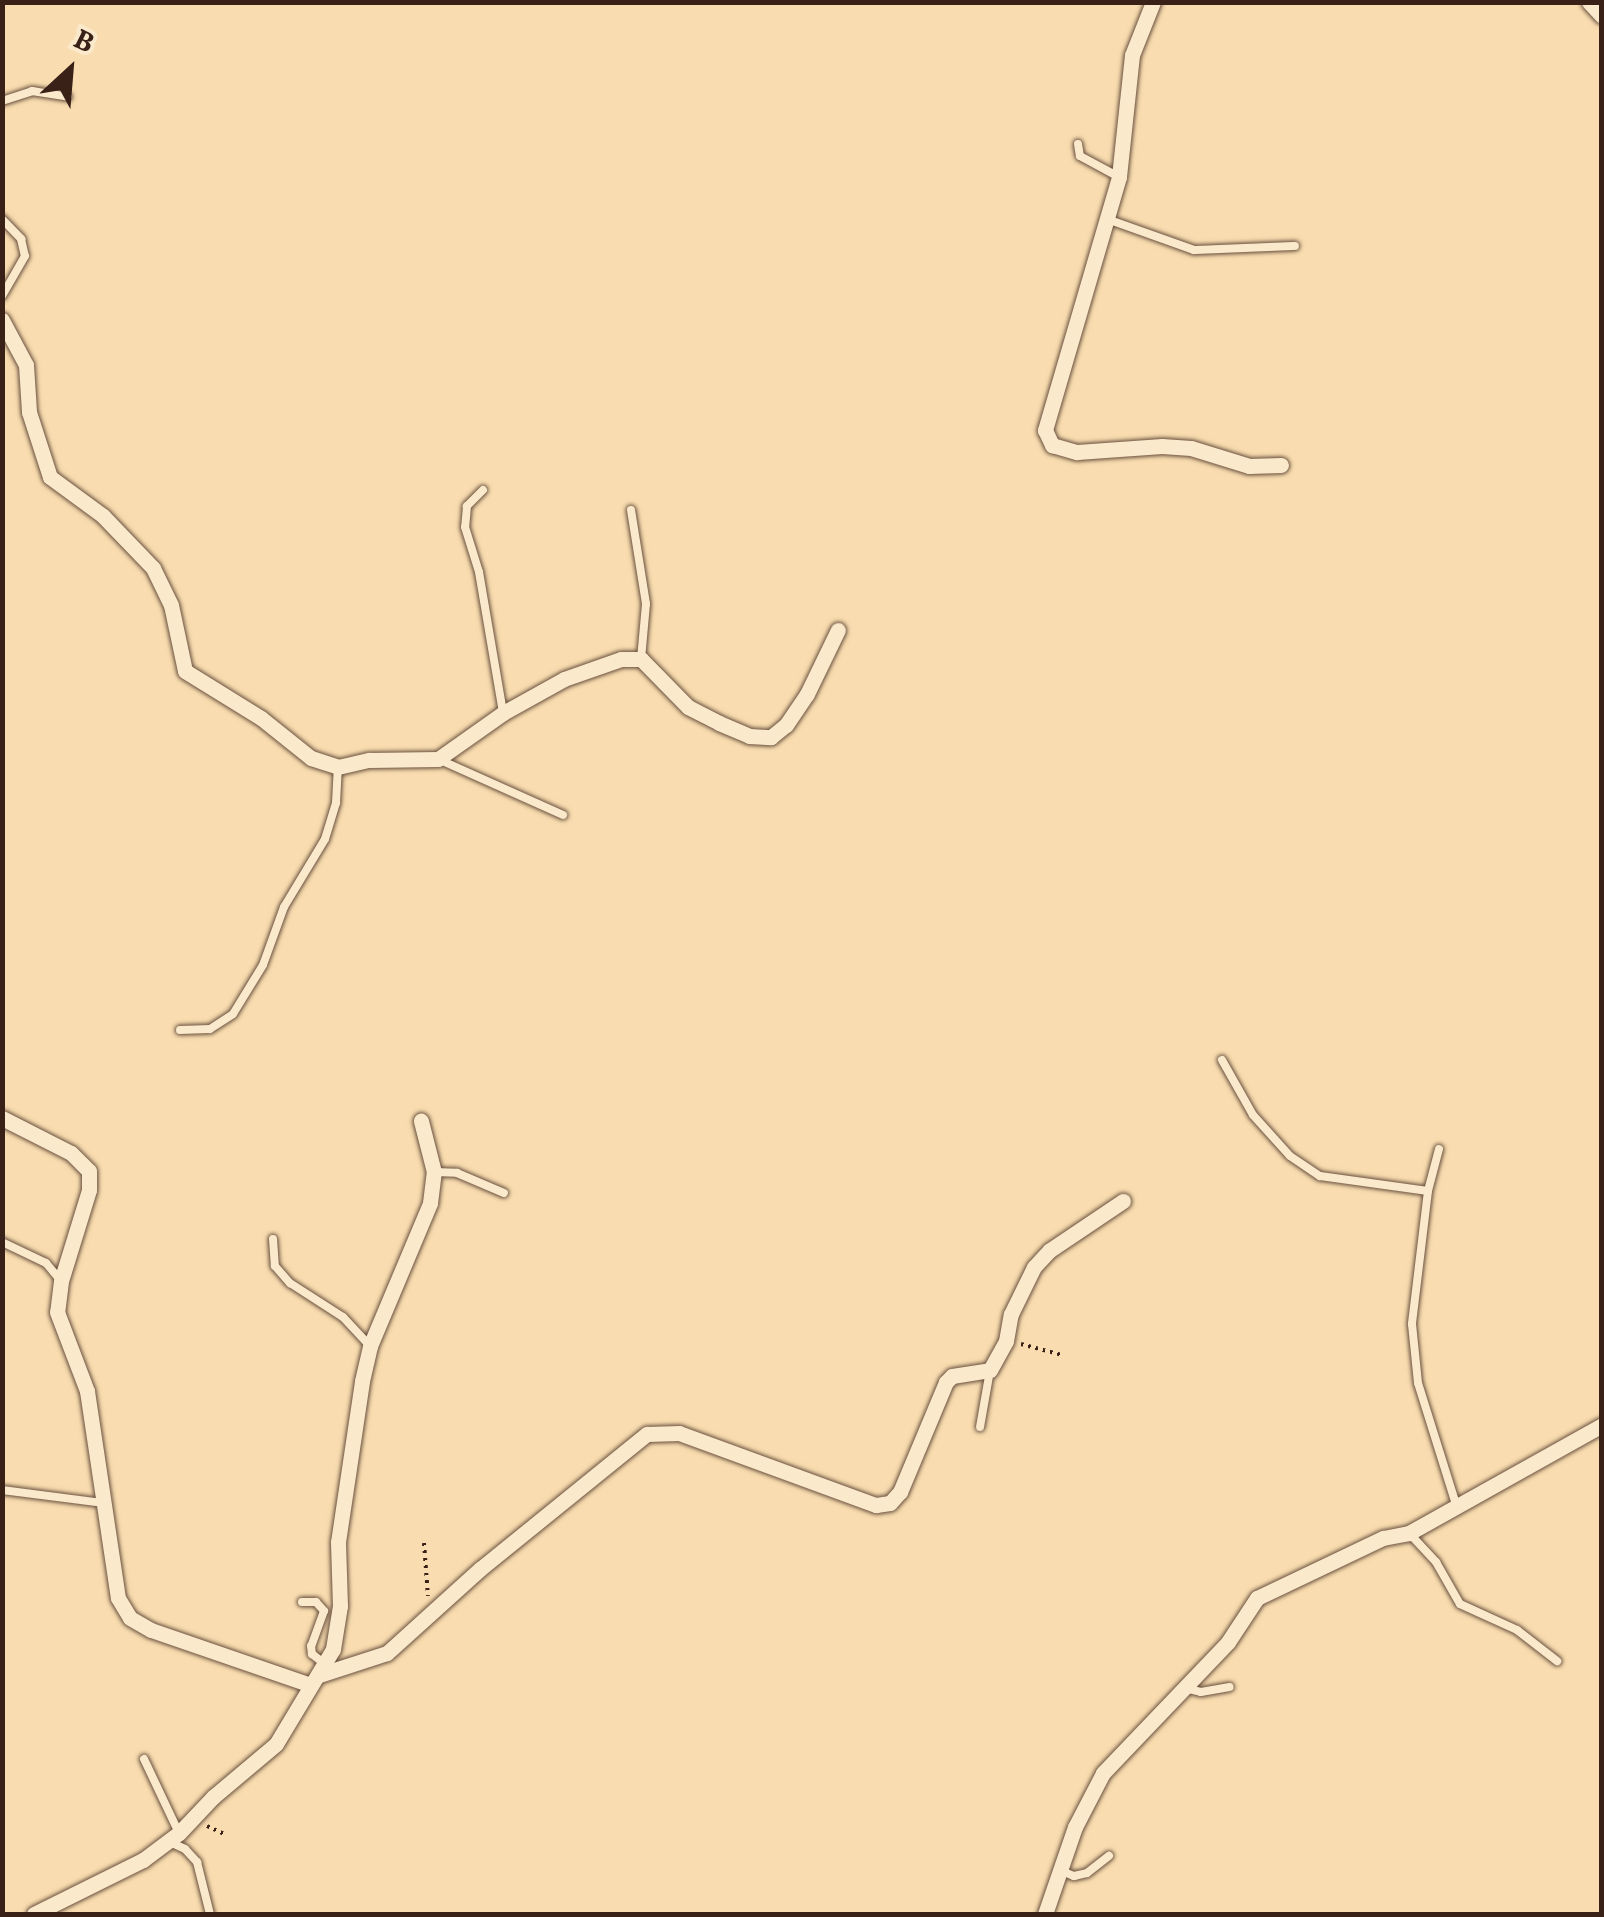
<!DOCTYPE html>
<html>
<head>
<meta charset="utf-8">
<style>
	body { margin:0 }
	#map { position:relative; width:1604px; height:1917px; overflow:hidden; background:#f9ddb0; font-family:Vollkorn,serif }
	div>[style] { position:absolute }
	.path>* { height:4px; margin-top:-2px; transform-origin:0; background:repeating-linear-gradient(90deg,#392118 0 2.5px,transparent 0 7.5px) }
	.roads { filter:drop-shadow(0 0 2px #69503e) drop-shadow(0 0 2px #69503e) }
	.lane>* { height:8px; margin:-4px; padding:0 4px; transform-origin:4px; border-radius:4px; background:#fbe9cc }
	.street>* { height:15px; margin:-7.5px; padding:0 7.5px; transform-origin:7.5px; border-radius:7.5px; background:#fbe9cc }
	span { translate:-50% -50%; white-space:nowrap; text-align:center; line-height:1.15; -webkit-text-stroke:10px #fbe9cc; paint-order:stroke }
	.frame { position:absolute; inset:0; border:5px solid #392118; pointer-events:none }
	.north { position:absolute; left:20px; top:20px; width:100px; height:100px; -webkit-text-stroke:8px #fbe9cc; paint-order:stroke; rotate:26deg; font-size:28px; font-weight:700; line-height:40px; text-align:center; color:#392118 }
	.north::after { content:''; display:block; margin:auto; width:35px; height:45px; background:#392118; clip-path:polygon(50% 0,100% 100%,50% 72%,0 100%) }
</style>
</head>
<body>
<div id="map">
	<div class="path">
		<i style="left:1021px;top:1344px;width:42px;rotate:15deg"></i>
		<i style="left:424px;top:1543px;width:53px;rotate:85.7deg"></i>
		<i style="left:207px;top:1826px;width:21px;rotate:25deg"></i>
	</div>
	<div class="roads">
		<div class="lane">
			<i style="left:2px;top:101px;width:32px;rotate:-18deg"></i>
			<i style="left:32px;top:91px;width:36px;rotate:9deg"></i>
			<i style="left:1078px;top:144px;width:12px;rotate:81deg"></i>
			<i style="left:1080px;top:156px;width:44px;rotate:28.3deg"></i>
			<i style="left:2px;top:219px;width:28px;rotate:46deg"></i>
			<i style="left:21px;top:239px;width:17px;rotate:77deg"></i>
			<i style="left:25px;top:256px;width:46px;rotate:119.9deg"></i>
			<i style="left:1107px;top:219px;width:92px;rotate:19.6deg"></i>
			<i style="left:1194px;top:250px;width:101px;rotate:-2.3deg"></i>
			<i style="left:483px;top:490px;width:23px;rotate:135deg"></i>
			<i style="left:467px;top:506px;width:21px;rotate:95deg"></i>
			<i style="left:465px;top:527px;width:47px;rotate:72.7deg"></i>
			<i style="left:479px;top:572px;width:143px;rotate:80.3deg"></i>
			<i style="left:631px;top:510px;width:95px;rotate:80.9deg"></i>
			<i style="left:646px;top:604px;width:55px;rotate:95.2deg"></i>
			<i style="left:438px;top:759px;width:137px;rotate:24.1deg"></i>
			<i style="left:180px;top:1030px;width:30px;rotate:-2deg"></i>
			<i style="left:210px;top:1029px;width:27px;rotate:-33deg"></i>
			<i style="left:233px;top:1014px;width:57px;rotate:-58.5deg"></i>
			<i style="left:263px;top:965px;width:62px;rotate:-70.1deg"></i>
			<i style="left:284px;top:907px;width:79px;rotate:-58.9deg"></i>
			<i style="left:325px;top:839px;width:38px;rotate:-73deg"></i>
			<i style="left:336px;top:803px;width:36px;rotate:-87deg"></i>
			<i style="left:1222px;top:1060px;width:63px;rotate:60.6deg"></i>
			<i style="left:1253px;top:1115px;width:55px;rotate:47.9deg"></i>
			<i style="left:1290px;top:1156px;width:36px;rotate:34deg"></i>
			<i style="left:1320px;top:1176px;width:109px;rotate:7.9deg"></i>
			<i style="left:1439px;top:1149px;width:43px;rotate:104.7deg"></i>
			<i style="left:1428px;top:1191px;width:134px;rotate:96.9deg"></i>
			<i style="left:1412px;top:1324px;width:59px;rotate:84.2deg"></i>
			<i style="left:1418px;top:1383px;width:127px;rotate:72.6deg"></i>
			<i style="left:434px;top:1172px;width:23px;rotate:2deg"></i>
			<i style="left:457px;top:1173px;width:51px;rotate:23.1deg"></i>
			<i style="left:273px;top:1239px;width:27px;rotate:86deg"></i>
			<i style="left:275px;top:1266px;width:23px;rotate:49deg"></i>
			<i style="left:290px;top:1283px;width:63px;rotate:32.7deg"></i>
			<i style="left:343px;top:1317px;width:40px;rotate:47deg"></i>
			<i style="left:2px;top:1242px;width:49px;rotate:25.5deg"></i>
			<i style="left:46px;top:1263px;width:23px;rotate:50deg"></i>
			<i style="left:980px;top:1427px;width:58px;rotate:-80deg"></i>
			<i style="left:2px;top:1490px;width:103px;rotate:7.3deg"></i>
			<i style="left:1409px;top:1533px;width:40px;rotate:47deg"></i>
			<i style="left:1436px;top:1562px;width:48px;rotate:60.3deg"></i>
			<i style="left:1460px;top:1604px;width:63px;rotate:24.5deg"></i>
			<i style="left:1517px;top:1630px;width:51px;rotate:37.8deg"></i>
			<i style="left:302px;top:1602px;width:14px"></i>
			<i style="left:316px;top:1602px;width:12px;rotate:48deg"></i>
			<i style="left:324px;top:1611px;width:37px;rotate:110deg"></i>
			<i style="left:311px;top:1646px;width:8px;rotate:83deg"></i>
			<i style="left:312px;top:1654px;width:16px;rotate:38deg"></i>
			<i style="left:1185px;top:1688px;width:16px;rotate:14deg"></i>
			<i style="left:1201px;top:1692px;width:29px;rotate:-10deg"></i>
			<i style="left:144px;top:1759px;width:82px;rotate:64.7deg"></i>
			<i style="left:168px;top:1841px;width:19px;rotate:25deg"></i>
			<i style="left:185px;top:1849px;width:18px;rotate:47deg"></i>
			<i style="left:197px;top:1862px;width:54px;rotate:76deg"></i>
			<i style="left:1062px;top:1871px;width:13px;rotate:23deg"></i>
			<i style="left:1074px;top:1876px;width:13px;rotate:-13deg"></i>
			<i style="left:1087px;top:1873px;width:28px;rotate:-38deg"></i>
		</div>
		<div class="street">
			<i style="left:1153px;top:2px;width:57px;rotate:111.6deg"></i>
			<i style="left:1132px;top:55px;width:123px;rotate:96.1deg"></i>
			<i style="left:1119px;top:177px;width:264px;rotate:106.3deg"></i>
			<i style="left:1045px;top:430px;width:17px;rotate:65deg"></i>
			<i style="left:1052px;top:445px;width:26px;rotate:16deg"></i>
			<i style="left:1077px;top:452px;width:85px;rotate:-4deg"></i>
			<i style="left:1162px;top:446px;width:29px;rotate:4deg"></i>
			<i style="left:1191px;top:448px;width:61px;rotate:17.2deg"></i>
			<i style="left:1249px;top:466px;width:32px;rotate:-2deg"></i>
			<i style="left:1589px;top:2px;width:19px;rotate:47deg"></i>
			<i style="left:2px;top:320px;width:51px;rotate:61.9deg"></i>
			<i style="left:26px;top:365px;width:47px;rotate:86.3deg"></i>
			<i style="left:29px;top:412px;width:68px;rotate:72.1deg"></i>
			<i style="left:50px;top:477px;width:66px;rotate:36.3deg"></i>
			<i style="left:103px;top:516px;width:72px;rotate:46.1deg"></i>
			<i style="left:153px;top:568px;width:41px;rotate:64.1deg"></i>
			<i style="left:171px;top:605px;width:67px;rotate:78deg"></i>
			<i style="left:185px;top:671px;width:89px;rotate:31.7deg"></i>
			<i style="left:261px;top:718px;width:64px;rotate:38.7deg"></i>
			<i style="left:311px;top:758px;width:28px;rotate:18deg"></i>
			<i style="left:338px;top:767px;width:32px;rotate:-13deg"></i>
			<i style="left:369px;top:760px;width:69px;rotate:-0.8deg"></i>
			<i style="left:438px;top:759px;width:80px;rotate:-35.3deg"></i>
			<i style="left:503px;top:713px;width:70px;rotate:-29.1deg"></i>
			<i style="left:564px;top:679px;width:60px;rotate:-19.3deg"></i>
			<i style="left:621px;top:659px;width:20px"></i>
			<i style="left:641px;top:659px;width:67px;rotate:45.6deg"></i>
			<i style="left:688px;top:707px;width:35px;rotate:27deg"></i>
			<i style="left:719px;top:723px;width:33px;rotate:23deg"></i>
			<i style="left:749px;top:736px;width:22px;rotate:3deg"></i>
			<i style="left:771px;top:737px;width:19px;rotate:-39deg"></i>
			<i style="left:786px;top:725px;width:37px;rotate:-56deg"></i>
			<i style="left:807px;top:694px;width:71px;rotate:-64.2deg"></i>
			<i style="left:2px;top:1118px;width:77px;rotate:26.9deg"></i>
			<i style="left:71px;top:1153px;width:25px;rotate:45deg"></i>
			<i style="left:89px;top:1171px;width:19px;rotate:90deg"></i>
			<i style="left:89px;top:1190px;width:95px;rotate:107.1deg"></i>
			<i style="left:61px;top:1281px;width:31px;rotate:97deg"></i>
			<i style="left:57px;top:1312px;width:85px;rotate:69.2deg"></i>
			<i style="left:87px;top:1391px;width:209px;rotate:81.5deg"></i>
			<i style="left:118px;top:1598px;width:23px;rotate:59deg"></i>
			<i style="left:130px;top:1618px;width:24px;rotate:30deg"></i>
			<i style="left:151px;top:1630px;width:169px;rotate:19deg"></i>
			<i style="left:319px;top:1675px;width:71px;rotate:-17.9deg"></i>
			<i style="left:387px;top:1653px;width:125px;rotate:-42.1deg"></i>
			<i style="left:480px;top:1569px;width:215px;rotate:-39deg"></i>
			<i style="left:647px;top:1434px;width:32px;rotate:-2deg"></i>
			<i style="left:679px;top:1433px;width:210px;rotate:20.1deg"></i>
			<i style="left:876px;top:1505px;width:14px;rotate:-8deg"></i>
			<i style="left:890px;top:1503px;width:15px;rotate:-48deg"></i>
			<i style="left:900px;top:1492px;width:119px;rotate:-67.3deg"></i>
			<i style="left:946px;top:1382px;width:8px;rotate:-45deg"></i>
			<i style="left:952px;top:1376px;width:38px;rotate:-9deg"></i>
			<i style="left:990px;top:1370px;width:33px;rotate:-61deg"></i>
			<i style="left:1006px;top:1341px;width:27px;rotate:-80deg"></i>
			<i style="left:1011px;top:1314px;width:52px;rotate:-63.9deg"></i>
			<i style="left:1034px;top:1267px;width:23px;rotate:-47deg"></i>
			<i style="left:1050px;top:1250px;width:88px;rotate:-33.9deg"></i>
			<i style="left:34px;top:1914px;width:122px;rotate:-26.4deg"></i>
			<i style="left:143px;top:1860px;width:45px;rotate:-36.9deg"></i>
			<i style="left:179px;top:1833px;width:50px;rotate:-46.6deg"></i>
			<i style="left:213px;top:1797px;width:82px;rotate:-40.1deg"></i>
			<i style="left:276px;top:1744px;width:111px;rotate:-59deg"></i>
			<i style="left:333px;top:1649px;width:44px;rotate:-80.8deg"></i>
			<i style="left:340px;top:1606px;width:64px;rotate:-91.8deg"></i>
			<i style="left:338px;top:1542px;width:163px;rotate:-81.5deg"></i>
			<i style="left:362px;top:1381px;width:36px;rotate:-77deg"></i>
			<i style="left:370px;top:1346px;width:155px;rotate:-67.2deg"></i>
			<i style="left:430px;top:1203px;width:31px;rotate:-83deg"></i>
			<i style="left:434px;top:1172px;width:53px;rotate:-104.3deg"></i>
			<i style="left:1045px;top:1914px;width:92px;rotate:-71deg"></i>
			<i style="left:1075px;top:1827px;width:61px;rotate:-62.6deg"></i>
			<i style="left:1103px;top:1773px;width:181px;rotate:-46.3deg"></i>
			<i style="left:1228px;top:1642px;width:53px;rotate:-56.6deg"></i>
			<i style="left:1257px;top:1598px;width:140px;rotate:-25.5deg"></i>
			<i style="left:1383px;top:1538px;width:26px;rotate:-11deg"></i>
			<i style="left:1409px;top:1533px;width:221px;rotate:-29.2deg"></i>
		</div>
	</div>
	<div class="frame"></div>
	<div class="north">B</div>
</div>
</body>
</html>
